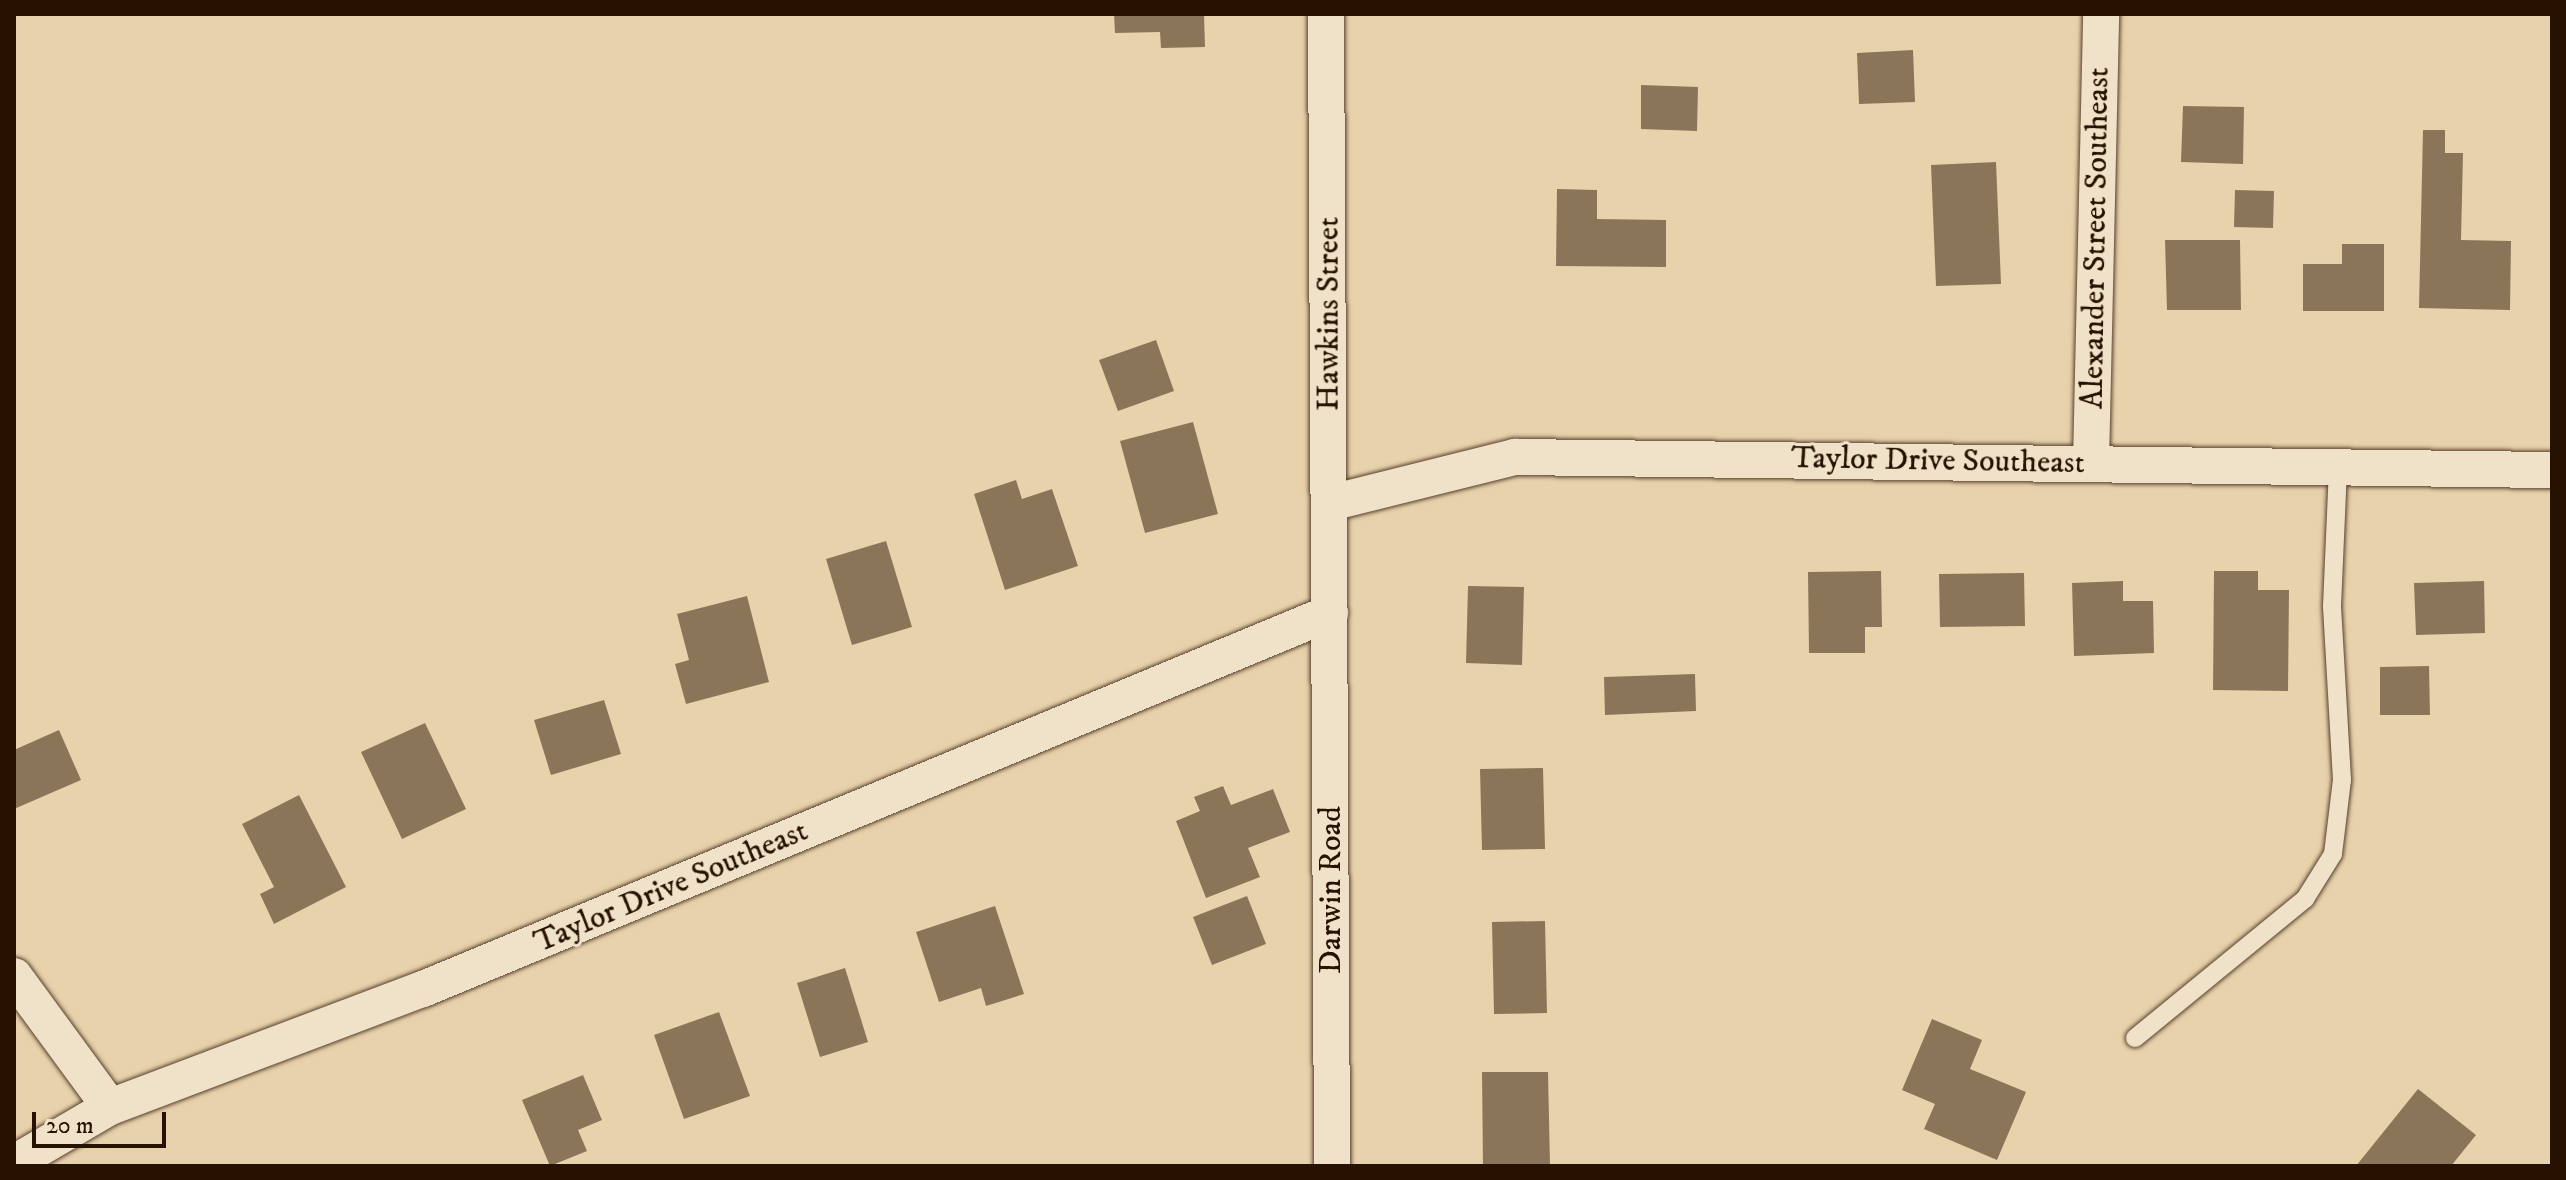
<!DOCTYPE html>
<html>
<head>
<meta charset="utf-8">
<style>
	body { margin:0 }
	#map { position:relative; width:2566px; height:1180px; overflow:hidden; background:#e8d2ac; font-family:"IM FELL DW Pica",serif }
	div>[style] { position:absolute }
	.building>* { inset:0; background:#8b7559 }
	.roads { filter:drop-shadow(0 0 2px #57412b) drop-shadow(0 0 2px #57412b) }
	.lane>* { height:18px; margin:-9px; padding:0 9px; transform-origin:9px; border-radius:9px; background:#f0e2c9 }
	.street>* { height:36px; margin:-18px; padding:0 18px; transform-origin:18px; border-radius:18px; background:#f0e2c9 }
	span { translate:-50% -50%; white-space:nowrap; text-align:center; line-height:1.15; -webkit-text-stroke:6px #f0e2c9; paint-order:stroke }
	.street-label { font-size:32px; color:#271100 }
	.frame { position:absolute; inset:0; border:16px solid #271100; pointer-events:none }
	.scale { position:absolute; left:32px; top:1112px; width:134px; height:36px; box-sizing:border-box; border:4px solid #271100; border-top:0; padding-left:10px; font-size:24px; line-height:28px; white-space:nowrap; color:#271100; -webkit-text-stroke:6px #f0e2c9; paint-order:stroke }
</style>
</head>
<body>
<div id="map">
	<div class="building">
		<i style="clip-path:polygon(1114px 14px,1204px 14px,1205px 47px,1161px 48px,1160px 32px,1115px 33px)"></i>
		<i style="clip-path:polygon(1913px 50px,1915px 102px,1859px 104px,1857px 53px)"></i>
		<i style="clip-path:polygon(1641px 85px,1698px 87px,1697px 131px,1641px 129px)"></i>
		<i style="clip-path:polygon(2183px 106px,2244px 107px,2243px 164px,2181px 162px)"></i>
		<i style="clip-path:polygon(2423px 130px,2445px 130px,2445px 153px,2463px 153px,2461px 240px,2511px 241px,2510px 310px,2419px 308px)"></i>
		<i style="clip-path:polygon(1996px 162px,2001px 284px,1936px 286px,1931px 165px)"></i>
		<i style="clip-path:polygon(1557px 189px,1597px 190px,1597px 219px,1666px 220px,1666px 267px,1556px 266px)"></i>
		<i style="clip-path:polygon(2235px 190px,2274px 191px,2273px 228px,2234px 227px)"></i>
		<i style="clip-path:polygon(2165px 240px,2240px 240px,2241px 310px,2167px 310px)"></i>
		<i style="clip-path:polygon(2342px 244px,2384px 244px,2384px 311px,2303px 311px,2303px 264px,2342px 264px)"></i>
		<i style="clip-path:polygon(1156px 340px,1174px 391px,1118px 411px,1099px 360px)"></i>
		<i style="clip-path:polygon(1193px 422px,1218px 514px,1145px 533px,1120px 441px)"></i>
		<i style="clip-path:polygon(1016px 480px,1022px 499px,1052px 489px,1078px 566px,1005px 590px,974px 494px)"></i>
		<i style="clip-path:polygon(886px 541px,912px 627px,852px 645px,826px 559px)"></i>
		<i style="clip-path:polygon(1881px 571px,1882px 627px,1865px 627px,1865px 653px,1809px 653px,1808px 572px)"></i>
		<i style="clip-path:polygon(2214px 571px,2258px 571px,2258px 590px,2289px 590px,2288px 691px,2213px 690px)"></i>
		<i style="clip-path:polygon(2024px 573px,2025px 626px,1940px 627px,1939px 574px)"></i>
		<i style="clip-path:polygon(2123px 581px,2123px 601px,2153px 601px,2154px 653px,2074px 656px,2072px 583px)"></i>
		<i style="clip-path:polygon(2484px 581px,2485px 633px,2416px 635px,2414px 583px)"></i>
		<i style="clip-path:polygon(1468px 586px,1524px 587px,1522px 665px,1466px 663px)"></i>
		<i style="clip-path:polygon(747px 596px,769px 682px,686px 704px,675px 664px,689px 660px,677px 614px)"></i>
		<i style="clip-path:polygon(2429px 666px,2430px 715px,2380px 715px,2380px 667px)"></i>
		<i style="clip-path:polygon(1695px 674px,1696px 711px,1605px 715px,1604px 677px)"></i>
		<i style="clip-path:polygon(604px 700px,621px 754px,551px 775px,534px 720px)"></i>
		<i style="clip-path:polygon(425px 723px,466px 809px,402px 839px,361px 752px)"></i>
		<i style="clip-path:polygon(59px 730px,81px 780px,14px 809px,14px 750px)"></i>
		<i style="clip-path:polygon(1543px 768px,1545px 849px,1482px 850px,1480px 769px)"></i>
		<i style="clip-path:polygon(1223px 786px,1231px 805px,1273px 789px,1290px 832px,1248px 848px,1260px 877px,1206px 898px,1176px 821px,1200px 811px,1194px 797px)"></i>
		<i style="clip-path:polygon(299px 795px,346px 887px,274px 924px,260px 894px,274px 887px,242px 824px)"></i>
		<i style="clip-path:polygon(1247px 896px,1266px 944px,1212px 965px,1193px 917px)"></i>
		<i style="clip-path:polygon(995px 906px,1024px 994px,986px 1006px,981px 988px,939px 1002px,916px 932px)"></i>
		<i style="clip-path:polygon(1545px 921px,1547px 1013px,1494px 1014px,1492px 922px)"></i>
		<i style="clip-path:polygon(845px 968px,868px 1042px,820px 1057px,797px 983px)"></i>
		<i style="clip-path:polygon(719px 1012px,750px 1096px,684px 1119px,654px 1035px)"></i>
		<i style="clip-path:polygon(1932px 1019px,1982px 1040px,1970px 1069px,2026px 1092px,1997px 1160px,1924px 1129px,1935px 1104px,1902px 1090px)"></i>
		<i style="clip-path:polygon(1482px 1072px,1548px 1072px,1550px 1166px,1483px 1166px)"></i>
		<i style="clip-path:polygon(583px 1075px,602px 1120px,578px 1130px,587px 1151px,550px 1166px,522px 1100px)"></i>
		<i style="clip-path:polygon(2418px 1089px,2476px 1135px,2451px 1166px,2356px 1166px)"></i>
	</div>
	<div class="roads">
		<div class="lane">
			<i style="left:2135px;top:1038px;width:220px;rotate:-39.3deg"></i>
			<i style="left:2305px;top:899px;width:53px;rotate:-58.1deg"></i>
			<i style="left:2333px;top:854px;width:75px;rotate:-83.1deg"></i>
			<i style="left:2342px;top:780px;width:174px;rotate:-93.3deg"></i>
			<i style="left:2332px;top:606px;width:140px;rotate:-87.5deg"></i>
		</div>
		<div class="street">
			<i style="left:1326px;top:14px;width:1152px;rotate:89.7deg"></i>
			<i style="left:2091px;top:463px;width:449px;rotate:-88.7deg"></i>
			<i style="left:1330px;top:503px;width:191px;rotate:-14deg"></i>
			<i style="left:1515px;top:457px;width:1037px;rotate:0.72deg"></i>
			<i style="left:14px;top:976px;width:162px;rotate:53.8deg"></i>
			<i style="left:14px;top:1163px;width:111px;rotate:-30.3deg"></i>
			<i style="left:110px;top:1107px;width:335px;rotate:-20.7deg"></i>
			<i style="left:423px;top:989px;width:982px;rotate:-22.52deg"></i>
		</div>
	</div>
	<div class="street-label">
		<span style="left:2096px;top:238px;rotate:-89deg">Alexander Street Southeast</span>
		<span style="left:1329px;top:314px;rotate:-90deg">Hawkins Street</span>
		<span style="left:1938px;top:461px;rotate:1deg">Taylor Drive Southeast</span>
		<span style="left:671px;top:887px;rotate:-23deg">Taylor Drive Southeast</span>
		<span style="left:1331px;top:890px;rotate:-90deg">Darwin Road</span>
	</div>
	<div class="frame"></div>
	<div class="scale">20 m</div>
</div>
</body>
</html>
